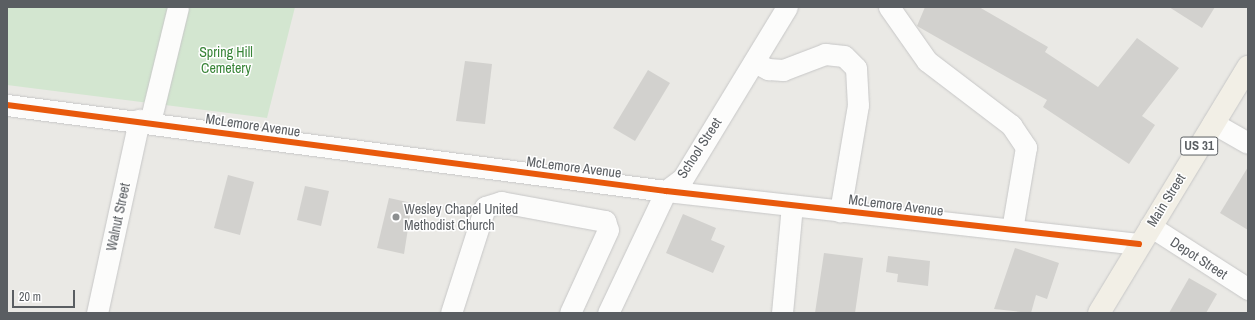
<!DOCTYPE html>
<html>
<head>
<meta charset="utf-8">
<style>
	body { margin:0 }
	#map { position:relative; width:1255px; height:320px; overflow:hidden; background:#eae9e5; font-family:"Archivo Narrow",sans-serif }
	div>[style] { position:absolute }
	.green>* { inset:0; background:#d3e6d0 }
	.building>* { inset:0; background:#d2d1ce }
	.roads { filter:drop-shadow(0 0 1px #c7c7c7) drop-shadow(0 0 1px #c7c7c7) }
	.minor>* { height:21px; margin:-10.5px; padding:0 10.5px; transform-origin:10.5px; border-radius:10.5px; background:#fcfcfb }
	.major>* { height:22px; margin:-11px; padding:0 11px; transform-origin:11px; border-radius:11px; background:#f2efe6 }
	.cycleway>* { height:6px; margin:-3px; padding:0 3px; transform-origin:3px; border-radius:3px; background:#e8590c }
	.dots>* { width:11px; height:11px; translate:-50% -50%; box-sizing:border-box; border:2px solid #fff; border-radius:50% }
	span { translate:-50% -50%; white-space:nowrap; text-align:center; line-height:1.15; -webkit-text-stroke:3px #fff; paint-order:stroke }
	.shield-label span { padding:1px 3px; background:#fff; border:1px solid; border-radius:3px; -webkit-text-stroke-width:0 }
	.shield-label { font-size:13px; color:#5a5e62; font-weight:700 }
	.park-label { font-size:14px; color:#388437 }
	.street-label { font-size:14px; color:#5a5e62 }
	.poi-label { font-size:14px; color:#5a5e62 }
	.left { translate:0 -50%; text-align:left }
	.frame { position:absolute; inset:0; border:8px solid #5a5e62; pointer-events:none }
	.scale { position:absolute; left:12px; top:290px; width:63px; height:18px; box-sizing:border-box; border:2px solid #5a5e62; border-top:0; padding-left:5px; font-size:12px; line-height:14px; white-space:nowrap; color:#5a5e62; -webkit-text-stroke:3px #fff; paint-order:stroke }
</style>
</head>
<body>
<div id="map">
	<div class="green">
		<i style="clip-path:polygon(7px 7px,295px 7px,267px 118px,7px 85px)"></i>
	</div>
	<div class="building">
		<i style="clip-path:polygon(925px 7px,979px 7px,1048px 47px,1045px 52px,1098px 87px,1137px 38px,1179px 68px,1142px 116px,1155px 125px,1129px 164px,1043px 107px,1047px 100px,917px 26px)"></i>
		<i style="clip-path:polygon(1169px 7px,1215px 7px,1202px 28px)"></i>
		<i style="clip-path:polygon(465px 61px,492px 64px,485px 124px,456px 121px)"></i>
		<i style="clip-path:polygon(648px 70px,670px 83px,635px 141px,613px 128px)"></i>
		<i style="clip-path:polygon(1248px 167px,1248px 230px,1220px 213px)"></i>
		<i style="clip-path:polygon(228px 175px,254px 182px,240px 235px,214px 228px)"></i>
		<i style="clip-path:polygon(305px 186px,329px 191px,321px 226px,297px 220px)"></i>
		<i style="clip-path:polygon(389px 198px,412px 203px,404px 254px,377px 248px)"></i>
		<i style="clip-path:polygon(683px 214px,716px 228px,711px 240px,725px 246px,713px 273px,666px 253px)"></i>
		<i style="clip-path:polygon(1015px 248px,1059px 263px,1047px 299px,1036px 295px,1031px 313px,994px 309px)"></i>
		<i style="clip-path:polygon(824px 253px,863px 258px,855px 313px,815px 313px)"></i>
		<i style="clip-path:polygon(888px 256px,930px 261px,928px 286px,897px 282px,898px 274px,886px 272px)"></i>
		<i style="clip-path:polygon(1189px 278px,1217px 294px,1206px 313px,1169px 313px)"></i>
	</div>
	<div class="roads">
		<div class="minor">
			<i style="left:889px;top:7px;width:66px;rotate:54.9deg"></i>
			<i style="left:927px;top:61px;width:106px;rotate:37.3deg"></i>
			<i style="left:1011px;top:125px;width:27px;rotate:56deg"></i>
			<i style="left:1026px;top:147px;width:84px;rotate:99.6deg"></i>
			<i style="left:754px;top:62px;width:16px;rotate:27deg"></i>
			<i style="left:768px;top:69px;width:15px;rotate:4deg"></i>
			<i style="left:783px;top:70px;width:45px;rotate:-20.9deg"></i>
			<i style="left:825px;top:54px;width:19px;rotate:6deg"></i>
			<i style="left:844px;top:56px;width:17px;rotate:45deg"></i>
			<i style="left:856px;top:68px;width:37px;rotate:87deg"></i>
			<i style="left:858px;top:105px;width:108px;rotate:99.6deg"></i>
			<i style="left:7px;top:105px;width:665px;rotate:7.44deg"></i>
			<i style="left:666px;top:191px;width:476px;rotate:6.4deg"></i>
			<i style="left:150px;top:122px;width:118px;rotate:-76.3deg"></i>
			<i style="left:1213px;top:123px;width:40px;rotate:29.7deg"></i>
			<i style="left:1150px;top:226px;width:117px;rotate:32.7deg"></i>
			<i style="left:97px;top:313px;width:198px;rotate:-77.7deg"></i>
			<i style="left:451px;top:313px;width:111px;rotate:-72.2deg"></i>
			<i style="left:485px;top:207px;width:17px;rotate:-17deg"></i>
			<i style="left:501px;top:202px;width:106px;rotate:10.4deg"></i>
			<i style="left:605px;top:221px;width:9px;rotate:72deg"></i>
			<i style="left:608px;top:230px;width:91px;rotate:114.6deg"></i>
			<i style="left:608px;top:313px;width:135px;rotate:-64.6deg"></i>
			<i style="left:666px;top:191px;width:21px;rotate:-37deg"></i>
			<i style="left:683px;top:178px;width:200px;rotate:-58.7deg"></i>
			<i style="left:782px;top:313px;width:108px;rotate:-84.7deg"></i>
		</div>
		<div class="major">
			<i style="left:1099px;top:313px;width:288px;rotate:-58.8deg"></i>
		</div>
	</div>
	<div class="cycleway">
		<i style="left:7px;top:105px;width:665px;rotate:7.44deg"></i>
		<i style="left:666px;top:191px;width:476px;rotate:6.4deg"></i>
	</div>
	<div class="dots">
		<i style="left:396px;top:217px;background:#8c8f90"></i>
	</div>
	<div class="shield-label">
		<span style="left:1199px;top:146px">US 31</span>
	</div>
	<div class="park-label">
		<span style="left:226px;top:60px">Spring Hill<br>Cemetery</span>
	</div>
	<div class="street-label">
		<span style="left:253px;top:125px;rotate:8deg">McLemore Avenue</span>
		<span style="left:699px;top:148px;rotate:-57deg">School Street</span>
		<span style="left:574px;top:167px;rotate:7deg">McLemore Avenue</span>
		<span style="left:1166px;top:200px;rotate:-58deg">Main Street</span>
		<span style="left:896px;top:205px;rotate:7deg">McLemore Avenue</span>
		<span style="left:118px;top:217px;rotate:-78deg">Walnut Street</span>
		<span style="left:1199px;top:258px;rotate:33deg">Depot Street</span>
	</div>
	<div class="poi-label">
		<span class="left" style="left:404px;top:217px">Wesley Chapel United<br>Methodist Church</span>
	</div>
	<div class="frame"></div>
	<div class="scale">20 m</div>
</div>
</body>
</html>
